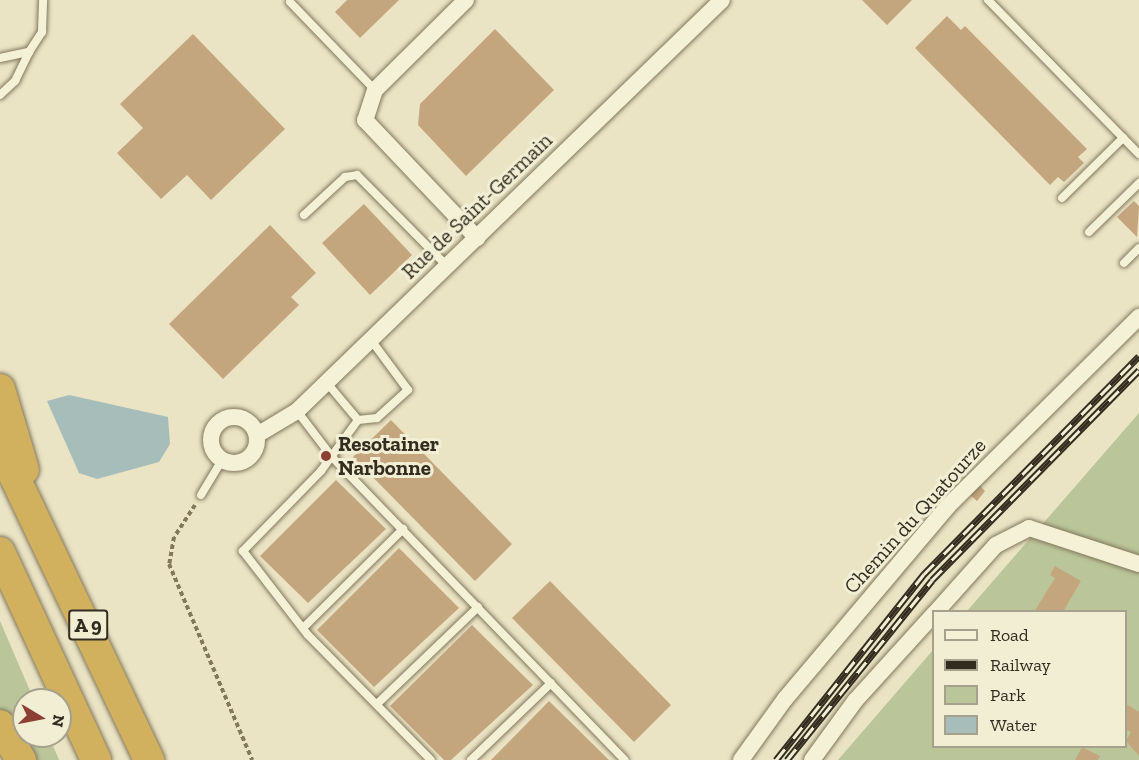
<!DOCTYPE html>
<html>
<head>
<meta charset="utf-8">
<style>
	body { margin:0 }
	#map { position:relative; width:1139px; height:760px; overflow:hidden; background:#eae4c5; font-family:"Zilla Slab",serif }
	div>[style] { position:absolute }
	.green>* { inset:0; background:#bac69a }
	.water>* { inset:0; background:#a6bdba }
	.building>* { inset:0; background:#c4a67e }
	.path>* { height:4px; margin-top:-2px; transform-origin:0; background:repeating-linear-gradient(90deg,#83775d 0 4.5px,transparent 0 7.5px) }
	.roads { filter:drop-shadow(0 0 2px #83775d) drop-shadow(0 0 2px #83775d) }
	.lane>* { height:8px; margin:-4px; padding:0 4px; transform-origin:4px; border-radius:4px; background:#f5f1d7 }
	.street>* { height:16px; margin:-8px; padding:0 8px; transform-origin:8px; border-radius:8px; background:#f5f1d7 }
	.street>.ring { margin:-8px; padding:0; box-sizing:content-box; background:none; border:16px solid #f5f1d7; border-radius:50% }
	.highway>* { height:30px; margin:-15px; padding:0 15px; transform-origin:15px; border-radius:15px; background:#d1b05e }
	.rail>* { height:7px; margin-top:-3.5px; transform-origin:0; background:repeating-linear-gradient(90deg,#f2eed4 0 14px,#342d1f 0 28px); box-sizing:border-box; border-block:2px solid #342d1f }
	.dots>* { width:16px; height:16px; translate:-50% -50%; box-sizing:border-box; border:3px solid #f2eed4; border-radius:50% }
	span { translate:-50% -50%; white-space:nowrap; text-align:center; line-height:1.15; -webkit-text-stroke:6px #f2eed4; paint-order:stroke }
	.shield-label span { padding:2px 4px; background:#f2eed4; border:2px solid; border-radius:4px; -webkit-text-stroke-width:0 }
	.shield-label { font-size:20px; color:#342d1f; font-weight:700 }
	.street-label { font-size:21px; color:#342d1f }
	.poi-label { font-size:21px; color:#342d1f; font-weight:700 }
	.left { translate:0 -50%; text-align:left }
	.legend { position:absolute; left:932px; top:610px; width:195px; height:138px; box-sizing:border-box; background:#f2eed4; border:2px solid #a6a18c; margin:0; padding:8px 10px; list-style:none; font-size:18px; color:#342d1f }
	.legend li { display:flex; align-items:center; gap:12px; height:30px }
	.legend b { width:30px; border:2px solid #a6a18c }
	.north { position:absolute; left:12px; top:688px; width:60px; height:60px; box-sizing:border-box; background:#f2eed4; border:2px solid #a6a18c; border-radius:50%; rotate:100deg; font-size:16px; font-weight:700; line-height:24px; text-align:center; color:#342d1f }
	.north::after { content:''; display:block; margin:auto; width:21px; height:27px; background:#8c4033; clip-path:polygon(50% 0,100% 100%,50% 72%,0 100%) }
</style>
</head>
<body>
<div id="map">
	<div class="green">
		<i style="clip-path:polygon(1139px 413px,1139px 760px,838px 760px,933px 650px,934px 746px,1126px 746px,1126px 612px,967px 611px)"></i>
		<i style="clip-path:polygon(0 621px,34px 700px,24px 700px,24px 736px,49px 736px,59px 760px,31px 760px,0 709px)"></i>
	</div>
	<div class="water">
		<i style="clip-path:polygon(69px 395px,168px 417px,170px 444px,159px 462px,97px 479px,79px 473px,47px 401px)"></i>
	</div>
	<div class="building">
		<i style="clip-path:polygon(347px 0,399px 0,360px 38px,335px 12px)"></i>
		<i style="clip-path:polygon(862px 0,912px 0,887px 25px)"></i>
		<i style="clip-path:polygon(947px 16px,961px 30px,965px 26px,1087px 149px,1078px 157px,1084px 163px,1064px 182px,1058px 177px,1050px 185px,915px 48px)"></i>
		<i style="clip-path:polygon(495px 29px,554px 90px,466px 176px,418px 125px,420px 104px)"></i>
		<i style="clip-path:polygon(193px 34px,285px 129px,211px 200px,187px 175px,161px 199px,117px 153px,143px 128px,120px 104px)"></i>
		<i style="clip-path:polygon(1134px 201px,1139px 206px,1137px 237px,1117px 217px)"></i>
		<i style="clip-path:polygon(364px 204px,412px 255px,370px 295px,322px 243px)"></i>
		<i style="clip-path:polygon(270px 225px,316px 273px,291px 297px,299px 305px,223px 379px,169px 324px)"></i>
		<i style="clip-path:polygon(391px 420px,512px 544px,475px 581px,353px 457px)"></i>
		<i style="clip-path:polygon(336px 480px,386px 529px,308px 603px,260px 556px)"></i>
		<i style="clip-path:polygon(979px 485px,985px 491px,977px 501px,970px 495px)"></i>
		<i style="clip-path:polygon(399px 548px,459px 608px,374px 687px,317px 630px)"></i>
		<i style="clip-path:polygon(1055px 566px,1081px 581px,1063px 612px,1034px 612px,1055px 578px,1050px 575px)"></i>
		<i style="clip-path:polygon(550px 581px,671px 705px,634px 742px,512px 618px)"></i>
		<i style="clip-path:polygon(472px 625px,533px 685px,451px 760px,444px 760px,390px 706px)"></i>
		<i style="clip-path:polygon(549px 701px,609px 760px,491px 760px)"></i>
		<i style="clip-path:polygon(1126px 704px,1139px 712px,1139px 756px,1126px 741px,1131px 732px,1126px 729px)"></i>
		<i style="clip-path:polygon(1082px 747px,1100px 756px,1098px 760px,1075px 760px)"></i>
	</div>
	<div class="path">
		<i style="left:195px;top:505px;width:38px;rotate:123deg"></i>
		<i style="left:174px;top:537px;width:27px;rotate:100deg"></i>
		<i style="left:169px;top:564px;width:213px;rotate:67deg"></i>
	</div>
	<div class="roads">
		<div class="lane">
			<i style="left:988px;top:0;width:216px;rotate:45.6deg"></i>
			<i style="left:290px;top:2px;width:122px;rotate:46deg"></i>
			<i style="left:0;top:58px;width:30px;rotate:-12deg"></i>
			<i style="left:29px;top:52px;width:24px;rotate:-57deg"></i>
			<i style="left:42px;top:32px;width:32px;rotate:-88deg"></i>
			<i style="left:0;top:95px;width:21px;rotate:-43deg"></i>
			<i style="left:15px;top:81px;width:32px;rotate:-64deg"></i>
			<i style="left:1062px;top:198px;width:86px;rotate:-44.5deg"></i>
			<i style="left:304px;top:215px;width:56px;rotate:-42.8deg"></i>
			<i style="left:345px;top:177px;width:12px;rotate:-9deg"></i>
			<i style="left:357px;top:175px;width:128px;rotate:45.3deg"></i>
			<i style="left:1089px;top:232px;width:70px;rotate:-44.4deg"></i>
			<i style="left:1124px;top:263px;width:21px;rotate:-45deg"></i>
			<i style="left:327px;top:383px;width:48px;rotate:50deg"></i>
			<i style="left:358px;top:420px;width:63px;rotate:126deg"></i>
			<i style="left:321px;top:471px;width:112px;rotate:134.3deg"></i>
			<i style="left:243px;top:551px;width:106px;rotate:52.3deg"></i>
			<i style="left:308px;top:635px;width:175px;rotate:45.5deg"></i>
			<i style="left:297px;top:411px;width:58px;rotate:52.7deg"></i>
			<i style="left:332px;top:457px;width:421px;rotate:46deg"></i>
			<i style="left:358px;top:420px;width:19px;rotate:-6deg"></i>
			<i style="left:377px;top:418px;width:42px;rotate:-42.1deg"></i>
			<i style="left:408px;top:390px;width:62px;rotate:-126.5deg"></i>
			<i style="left:201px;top:495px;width:41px;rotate:-59deg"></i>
			<i style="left:303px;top:628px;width:141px;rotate:-44.7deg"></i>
			<i style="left:377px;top:704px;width:140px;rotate:-43.8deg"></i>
			<i style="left:471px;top:760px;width:111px;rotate:-43.9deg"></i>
		</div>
		<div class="street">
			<i style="left:466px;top:0;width:128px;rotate:135.3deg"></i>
			<i style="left:375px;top:90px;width:32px;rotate:108deg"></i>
			<i style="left:365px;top:120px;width:163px;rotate:46.5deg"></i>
			<i class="ring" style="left:211px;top:417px;width:30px;height:30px"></i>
			<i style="left:257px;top:435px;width:47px;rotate:-31deg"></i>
			<i style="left:297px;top:411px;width:591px;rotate:-44.04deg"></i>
			<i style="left:936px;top:612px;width:90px;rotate:-48.2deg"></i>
			<i style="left:996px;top:545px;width:37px;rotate:-27deg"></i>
			<i style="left:1029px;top:528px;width:116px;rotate:18.1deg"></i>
			<i style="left:741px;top:760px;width:75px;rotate:-54.2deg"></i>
			<i style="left:785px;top:699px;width:253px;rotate:-49.8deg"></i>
			<i style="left:948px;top:506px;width:269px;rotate:-44.7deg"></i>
			<i style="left:812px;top:760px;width:73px;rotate:-53.9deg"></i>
			<i style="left:855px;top:701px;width:118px;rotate:-47.8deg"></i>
		</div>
		<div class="highway">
			<i style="left:0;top:389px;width:84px;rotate:73.5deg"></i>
			<i style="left:0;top:446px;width:348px;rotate:64.6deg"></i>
			<i style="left:0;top:552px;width:229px;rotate:65.2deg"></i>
			<i style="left:0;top:725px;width:41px;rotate:59deg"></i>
		</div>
	</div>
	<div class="rail">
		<i style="left:776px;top:760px;width:238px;rotate:-51.5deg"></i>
		<i style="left:924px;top:574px;width:306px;rotate:-45.4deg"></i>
		<i style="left:787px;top:760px;width:231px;rotate:-51.1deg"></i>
		<i style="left:932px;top:580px;width:295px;rotate:-45.4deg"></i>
	</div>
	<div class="dots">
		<i style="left:326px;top:456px;background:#8c4033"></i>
	</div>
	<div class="shield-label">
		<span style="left:88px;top:625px">A 9</span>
	</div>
	<div class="street-label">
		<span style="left:477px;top:206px;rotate:-44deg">Rue de Saint-Germain</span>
		<span style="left:915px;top:516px;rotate:-48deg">Chemin du Quatourze</span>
	</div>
	<div class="poi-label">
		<span class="left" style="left:338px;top:456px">Resotainer<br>Narbonne</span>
	</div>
	<ul class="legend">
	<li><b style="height:8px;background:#f5f1d7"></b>Road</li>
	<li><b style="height:8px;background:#342d1f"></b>Railway</li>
	<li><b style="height:16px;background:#bac69a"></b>Park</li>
	<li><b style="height:16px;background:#a6bdba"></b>Water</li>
	</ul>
	<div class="north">N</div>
</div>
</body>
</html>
